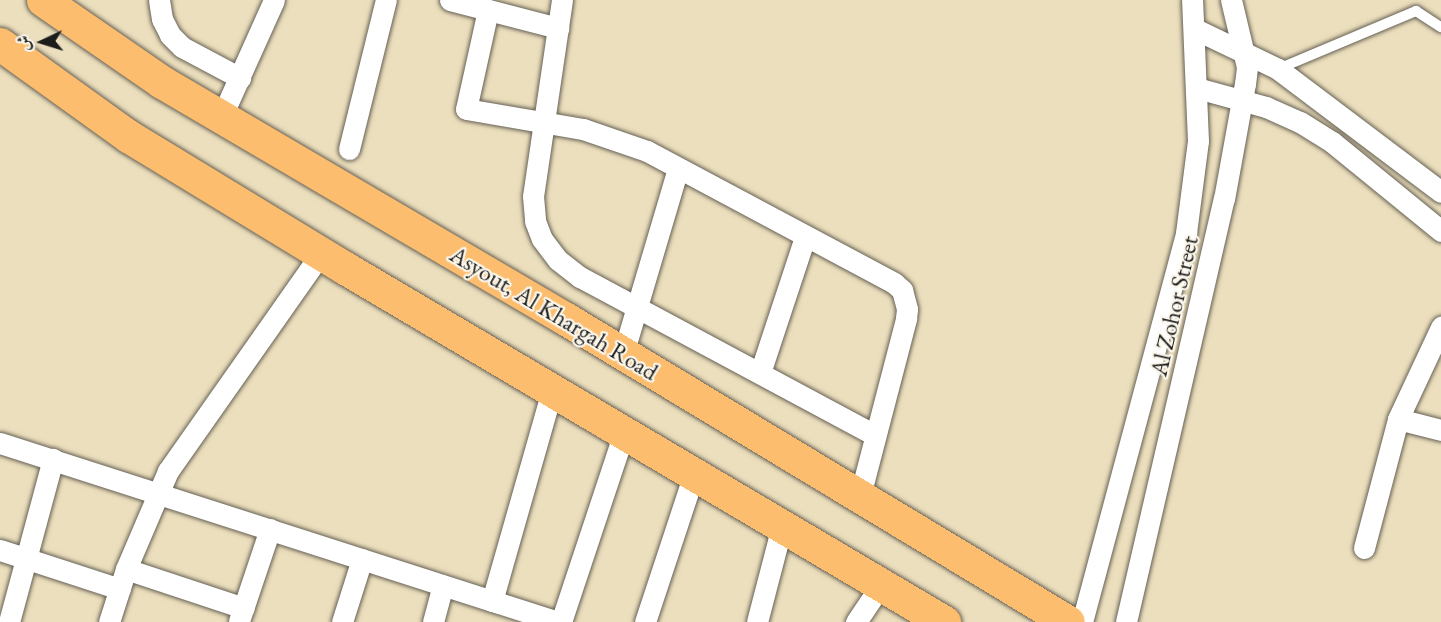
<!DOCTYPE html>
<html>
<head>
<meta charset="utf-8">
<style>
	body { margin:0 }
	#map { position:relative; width:1441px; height:622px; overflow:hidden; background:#ecdfbd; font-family:"EB Garamond",Amiri,serif }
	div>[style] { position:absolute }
	.roads { filter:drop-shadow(0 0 2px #656054) drop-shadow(0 0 2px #656054) }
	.service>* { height:10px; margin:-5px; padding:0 5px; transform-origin:5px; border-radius:5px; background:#fff }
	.minor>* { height:21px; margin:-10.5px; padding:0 10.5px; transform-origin:10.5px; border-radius:10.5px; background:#fff }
	.trunk>* { height:33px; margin:-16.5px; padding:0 16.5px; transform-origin:16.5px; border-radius:16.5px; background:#fcbd6f }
	span { translate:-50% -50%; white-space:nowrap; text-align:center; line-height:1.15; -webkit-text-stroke:4.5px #fbf7ec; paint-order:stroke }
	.street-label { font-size:24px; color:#1c1c1c }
	.north { position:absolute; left:12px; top:12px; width:60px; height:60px; -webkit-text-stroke:4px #fbf7ec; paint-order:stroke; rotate:266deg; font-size:16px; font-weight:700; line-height:24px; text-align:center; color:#1c1c1c }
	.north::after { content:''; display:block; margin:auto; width:21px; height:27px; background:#1c1c1c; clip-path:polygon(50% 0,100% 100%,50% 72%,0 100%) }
</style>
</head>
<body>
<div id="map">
	<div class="roads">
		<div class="service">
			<i style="left:1416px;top:11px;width:30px;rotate:33deg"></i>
			<i style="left:1278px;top:69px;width:150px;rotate:-22.8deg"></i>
		</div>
		<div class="minor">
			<i style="left:159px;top:0;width:19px;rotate:81deg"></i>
			<i style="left:162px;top:19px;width:18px;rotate:63deg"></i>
			<i style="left:170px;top:35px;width:17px;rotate:45deg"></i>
			<i style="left:182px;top:47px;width:66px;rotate:28.1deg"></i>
			<i style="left:450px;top:0;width:112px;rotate:14.5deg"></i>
			<i style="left:562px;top:0;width:198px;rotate:98.4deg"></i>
			<i style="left:533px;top:196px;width:25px;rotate:85deg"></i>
			<i style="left:535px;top:221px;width:19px;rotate:69deg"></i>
			<i style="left:542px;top:239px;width:26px;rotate:53deg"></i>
			<i style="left:558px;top:260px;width:28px;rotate:38deg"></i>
			<i style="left:580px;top:277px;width:335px;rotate:28.2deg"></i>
			<i style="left:488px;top:10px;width:101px;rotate:102.5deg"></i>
			<i style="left:466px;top:109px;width:119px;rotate:9.7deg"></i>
			<i style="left:583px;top:129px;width:68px;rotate:19deg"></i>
			<i style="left:647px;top:151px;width:280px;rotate:28.1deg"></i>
			<i style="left:894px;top:283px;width:11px;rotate:41deg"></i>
			<i style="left:902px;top:290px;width:20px;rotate:75deg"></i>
			<i style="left:907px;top:309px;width:10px;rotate:96deg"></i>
			<i style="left:906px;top:319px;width:183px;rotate:104.6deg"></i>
			<i style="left:1195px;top:29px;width:92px;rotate:25.7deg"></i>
			<i style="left:1278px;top:69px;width:204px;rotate:37deg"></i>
			<i style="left:1197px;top:88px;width:72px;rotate:15.4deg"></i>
			<i style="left:1266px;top:107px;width:37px;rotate:24deg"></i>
			<i style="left:1300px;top:122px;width:38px;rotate:32deg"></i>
			<i style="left:1332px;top:142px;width:141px;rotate:39.2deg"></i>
			<i style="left:221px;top:118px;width:129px;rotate:-65.8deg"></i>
			<i style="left:349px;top:149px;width:154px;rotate:-76.1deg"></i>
			<i style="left:623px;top:354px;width:194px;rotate:-73.5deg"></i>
			<i style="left:760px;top:373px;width:143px;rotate:-71.7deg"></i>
			<i style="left:1398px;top:419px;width:44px;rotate:14.3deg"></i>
			<i style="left:0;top:443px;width:586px;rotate:17.79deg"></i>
			<i style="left:1364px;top:548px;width:133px;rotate:-75.2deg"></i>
			<i style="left:1398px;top:419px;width:102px;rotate:-64.9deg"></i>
			<i style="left:0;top:550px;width:126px;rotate:18deg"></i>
			<i style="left:126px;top:569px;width:124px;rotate:18.3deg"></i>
			<i style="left:492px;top:601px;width:219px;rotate:-74.1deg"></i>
			<i style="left:239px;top:621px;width:97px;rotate:-71.4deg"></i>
			<i style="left:9px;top:622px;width:169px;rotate:-74.9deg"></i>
			<i style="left:109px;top:622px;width:56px;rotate:-72.2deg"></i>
			<i style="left:126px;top:569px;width:107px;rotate:-66.8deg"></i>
			<i style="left:168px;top:471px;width:266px;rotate:-54.9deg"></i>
			<i style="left:342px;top:622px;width:66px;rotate:-72.4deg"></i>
			<i style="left:433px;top:622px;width:38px;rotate:-75deg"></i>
			<i style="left:561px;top:622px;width:199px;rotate:-71.6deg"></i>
			<i style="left:645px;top:622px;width:156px;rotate:-71.7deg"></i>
			<i style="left:757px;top:622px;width:99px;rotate:-75.4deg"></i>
			<i style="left:856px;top:622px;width:45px;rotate:-56deg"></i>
			<i style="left:1082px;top:622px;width:403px;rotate:-75deg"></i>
			<i style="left:1186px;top:233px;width:93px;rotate:-82.6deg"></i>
			<i style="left:1198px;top:141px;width:141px;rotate:-92.4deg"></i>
			<i style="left:1126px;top:622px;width:434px;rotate:-77deg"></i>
			<i style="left:1224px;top:199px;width:117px;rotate:-79.7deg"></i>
			<i style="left:1245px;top:84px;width:17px;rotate:-83deg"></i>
			<i style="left:1247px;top:67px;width:69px;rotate:-103.4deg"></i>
		</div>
		<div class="trunk">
			<i style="left:43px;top:0;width:145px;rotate:34.6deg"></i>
			<i style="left:162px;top:82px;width:468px;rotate:30.4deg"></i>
			<i style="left:566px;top:319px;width:586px;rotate:31.11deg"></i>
			<i style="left:0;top:44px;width:158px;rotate:35.7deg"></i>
			<i style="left:128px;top:136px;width:254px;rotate:31.3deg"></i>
			<i style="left:345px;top:268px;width:696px;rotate:30.58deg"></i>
		</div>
	</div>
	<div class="street-label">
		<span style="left:1174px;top:306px;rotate:-77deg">Al Zohor Street</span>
		<span style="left:554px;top:313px;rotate:31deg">Asyout, Al Khargah Road</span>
	</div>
	<div class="north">ش</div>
</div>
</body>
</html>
